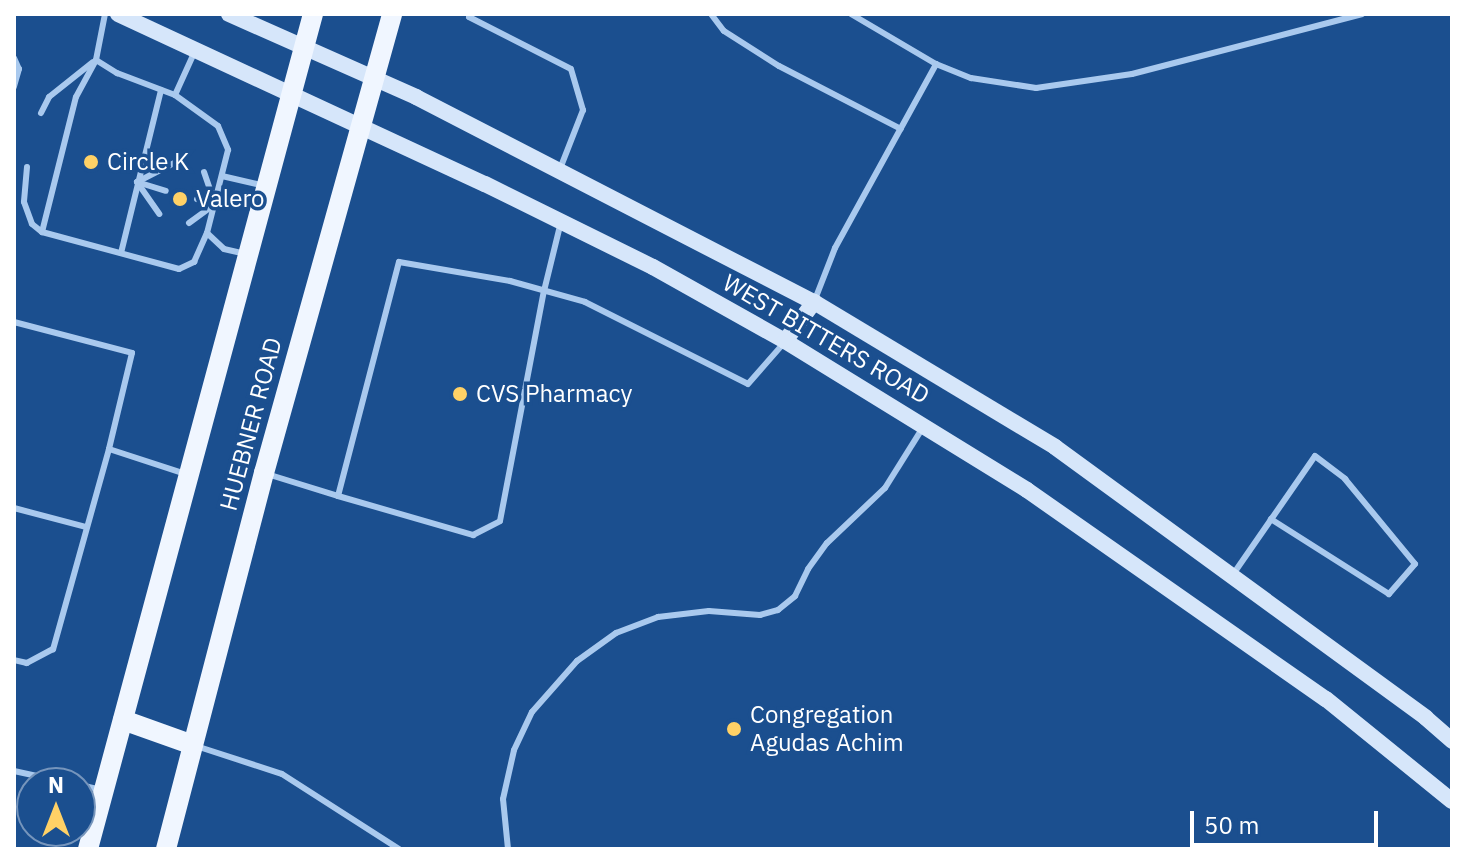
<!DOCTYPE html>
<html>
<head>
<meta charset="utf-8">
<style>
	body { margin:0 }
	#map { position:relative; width:1466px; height:863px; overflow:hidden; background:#1b4f8f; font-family:"IBM Plex Sans",sans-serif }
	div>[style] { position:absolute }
	.lane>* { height:6px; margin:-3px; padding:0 3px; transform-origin:3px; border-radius:3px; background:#a9c9ee }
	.secondary>* { height:16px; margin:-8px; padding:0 8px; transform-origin:8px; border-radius:8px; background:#d6e6fa }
	.primary>* { height:20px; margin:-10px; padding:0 10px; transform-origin:10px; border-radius:10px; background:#f0f6ff }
	.dots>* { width:22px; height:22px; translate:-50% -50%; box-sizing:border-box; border:4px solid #1b4f8f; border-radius:50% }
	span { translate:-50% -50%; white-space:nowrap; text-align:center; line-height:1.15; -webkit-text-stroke:7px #1b4f8f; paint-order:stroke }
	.poi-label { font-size:24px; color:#fff }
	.left { translate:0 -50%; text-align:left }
	.street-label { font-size:24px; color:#fff }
	.frame { position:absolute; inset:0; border:16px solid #fff; pointer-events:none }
	.north { position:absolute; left:16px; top:767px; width:80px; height:80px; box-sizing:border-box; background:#1b4f8f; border:2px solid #7695bc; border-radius:50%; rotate:0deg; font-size:22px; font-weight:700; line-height:32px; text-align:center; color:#fff }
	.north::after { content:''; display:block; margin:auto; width:28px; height:36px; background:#ffd166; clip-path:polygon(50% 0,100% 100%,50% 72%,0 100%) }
	.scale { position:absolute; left:1190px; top:811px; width:188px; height:36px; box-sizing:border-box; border:4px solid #fff; border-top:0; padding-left:10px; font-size:24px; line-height:28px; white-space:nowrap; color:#fff; -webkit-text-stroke:6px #1b4f8f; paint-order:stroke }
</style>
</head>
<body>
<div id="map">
	<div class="lane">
		<i style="left:105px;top:14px;width:47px;rotate:101.1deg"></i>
		<i style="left:96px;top:60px;width:25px;rotate:32deg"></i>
		<i style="left:117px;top:73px;width:62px;rotate:20.8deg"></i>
		<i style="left:175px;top:95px;width:53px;rotate:35.8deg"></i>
		<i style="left:218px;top:126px;width:26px;rotate:67deg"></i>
		<i style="left:228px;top:150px;width:86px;rotate:104.2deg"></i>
		<i style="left:207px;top:233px;width:23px;rotate:43deg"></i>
		<i style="left:224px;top:249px;width:22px;rotate:13deg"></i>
		<i style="left:470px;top:14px;width:3px;rotate:108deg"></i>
		<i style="left:469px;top:17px;width:114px;rotate:27deg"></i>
		<i style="left:571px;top:69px;width:43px;rotate:73.7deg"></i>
		<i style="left:583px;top:110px;width:63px;rotate:111.3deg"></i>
		<i style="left:711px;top:14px;width:21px;rotate:53deg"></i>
		<i style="left:724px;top:31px;width:65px;rotate:32.5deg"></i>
		<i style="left:779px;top:66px;width:137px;rotate:27.3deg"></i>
		<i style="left:851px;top:14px;width:99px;rotate:30.5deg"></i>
		<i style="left:936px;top:64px;width:38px;rotate:22deg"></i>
		<i style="left:971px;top:78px;width:66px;rotate:8.7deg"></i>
		<i style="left:1036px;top:88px;width:97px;rotate:-8.3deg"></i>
		<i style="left:1132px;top:74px;width:238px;rotate:-14.6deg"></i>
		<i style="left:14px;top:58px;width:12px;rotate:66deg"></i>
		<i style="left:19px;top:69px;width:19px;rotate:106deg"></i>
		<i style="left:175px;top:95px;width:48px;rotate:-65.6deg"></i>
		<i style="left:41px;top:113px;width:18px;rotate:-63deg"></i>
		<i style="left:49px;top:97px;width:56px;rotate:-38.5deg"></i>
		<i style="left:27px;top:167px;width:35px;rotate:95deg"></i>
		<i style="left:24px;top:202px;width:23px;rotate:70deg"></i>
		<i style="left:32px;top:224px;width:13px;rotate:39deg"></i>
		<i style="left:42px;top:232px;width:142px;rotate:15.1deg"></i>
		<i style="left:179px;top:269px;width:17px;rotate:-25deg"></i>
		<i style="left:194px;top:262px;width:32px;rotate:-66deg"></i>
		<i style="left:204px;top:172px;width:34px;rotate:71deg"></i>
		<i style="left:222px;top:176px;width:44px;rotate:13.1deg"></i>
		<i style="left:137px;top:182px;width:42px;rotate:-27.2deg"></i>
		<i style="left:137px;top:182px;width:39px;rotate:55deg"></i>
		<i style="left:137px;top:182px;width:30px;rotate:17deg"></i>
		<i style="left:197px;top:199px;width:19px;rotate:16deg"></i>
		<i style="left:189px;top:223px;width:32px;rotate:-36deg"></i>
		<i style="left:42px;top:232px;width:139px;rotate:-75.9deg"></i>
		<i style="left:76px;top:97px;width:42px;rotate:-61.6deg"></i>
		<i style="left:121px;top:253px;width:168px;rotate:-76.2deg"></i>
		<i style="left:814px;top:302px;width:58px;rotate:-68.7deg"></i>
		<i style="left:835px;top:248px;width:210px;rotate:-61.2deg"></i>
		<i style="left:14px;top:322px;width:122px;rotate:14.7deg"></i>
		<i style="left:132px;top:353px;width:99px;rotate:103.5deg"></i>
		<i style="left:109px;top:449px;width:208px;rotate:105.6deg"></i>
		<i style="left:53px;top:649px;width:30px;rotate:152deg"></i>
		<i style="left:27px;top:663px;width:13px;rotate:-167deg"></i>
		<i style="left:109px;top:449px;width:81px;rotate:18deg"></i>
		<i style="left:267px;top:474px;width:74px;rotate:17.2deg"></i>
		<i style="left:338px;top:496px;width:242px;rotate:-75.4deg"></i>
		<i style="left:399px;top:262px;width:113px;rotate:9.7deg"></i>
		<i style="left:510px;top:281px;width:78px;rotate:15.6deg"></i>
		<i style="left:585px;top:302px;width:182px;rotate:26.7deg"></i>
		<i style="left:748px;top:384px;width:53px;rotate:-48.8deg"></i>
		<i style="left:338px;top:496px;width:141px;rotate:16.1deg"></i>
		<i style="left:473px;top:535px;width:30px;rotate:-27deg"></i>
		<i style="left:500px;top:521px;width:234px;rotate:-79.2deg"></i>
		<i style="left:544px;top:291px;width:71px;rotate:-76.2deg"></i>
		<i style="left:14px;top:508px;width:74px;rotate:14.8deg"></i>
		<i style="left:1234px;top:573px;width:142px;rotate:-55.3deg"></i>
		<i style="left:1315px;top:456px;width:38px;rotate:37deg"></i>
		<i style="left:1345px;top:479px;width:110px;rotate:50.5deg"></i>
		<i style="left:1415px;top:564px;width:40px;rotate:131deg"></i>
		<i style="left:1389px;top:594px;width:140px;rotate:-147.6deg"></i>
		<i style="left:196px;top:746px;width:90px;rotate:18deg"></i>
		<i style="left:282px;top:774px;width:139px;rotate:32.7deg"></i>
		<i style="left:14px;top:771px;width:56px;rotate:12.3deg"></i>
		<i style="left:80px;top:785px;width:22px;rotate:13deg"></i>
		<i style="left:508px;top:849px;width:50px;rotate:-95.7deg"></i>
		<i style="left:503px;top:799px;width:50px;rotate:-77.3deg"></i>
		<i style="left:514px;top:750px;width:42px;rotate:-64.7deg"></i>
		<i style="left:532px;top:712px;width:68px;rotate:-48.6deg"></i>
		<i style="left:577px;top:661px;width:48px;rotate:-35.7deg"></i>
		<i style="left:616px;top:633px;width:45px;rotate:-20.9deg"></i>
		<i style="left:658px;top:617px;width:51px;rotate:-6.7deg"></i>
		<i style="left:709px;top:611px;width:51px;rotate:4.5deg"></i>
		<i style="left:760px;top:615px;width:19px;rotate:-16deg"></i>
		<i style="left:778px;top:610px;width:22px;rotate:-39deg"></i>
		<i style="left:795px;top:596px;width:30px;rotate:-64deg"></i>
		<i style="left:808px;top:569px;width:32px;rotate:-54deg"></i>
		<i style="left:827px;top:543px;width:80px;rotate:-43.5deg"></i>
		<i style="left:885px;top:488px;width:70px;rotate:-57.9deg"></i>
	</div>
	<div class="secondary">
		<i style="left:118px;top:14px;width:404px;rotate:24.9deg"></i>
		<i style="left:485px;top:184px;width:187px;rotate:26.3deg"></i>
		<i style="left:653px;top:267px;width:151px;rotate:29.3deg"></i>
		<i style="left:785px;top:341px;width:284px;rotate:31.6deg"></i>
		<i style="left:1027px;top:490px;width:365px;rotate:35deg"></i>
		<i style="left:1326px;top:699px;width:162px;rotate:39deg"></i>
		<i style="left:229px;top:14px;width:205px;rotate:23.9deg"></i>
		<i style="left:416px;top:97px;width:448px;rotate:27.3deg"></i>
		<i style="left:814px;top:302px;width:281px;rotate:31deg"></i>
		<i style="left:1055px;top:447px;width:459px;rotate:36.1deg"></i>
		<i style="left:1426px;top:718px;width:35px;rotate:41deg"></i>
		<i style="left:785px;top:341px;width:49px;rotate:-53.4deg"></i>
	</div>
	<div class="primary">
		<i style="left:123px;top:720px;width:74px;rotate:19.7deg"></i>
		<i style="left:88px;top:849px;width:865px;rotate:-74.92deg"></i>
		<i style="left:166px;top:849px;width:389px;rotate:-75.4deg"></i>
		<i style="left:264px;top:473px;width:477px;rotate:-74.4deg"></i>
	</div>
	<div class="dots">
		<i style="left:91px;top:162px;background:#ffd166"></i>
		<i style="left:180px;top:199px;background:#ffd166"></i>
		<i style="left:460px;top:394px;background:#ffd166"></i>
		<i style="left:734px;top:729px;background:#ffd166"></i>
	</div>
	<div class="poi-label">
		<span class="left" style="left:107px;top:162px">Circle K</span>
		<span class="left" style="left:196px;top:199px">Valero</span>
		<span class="left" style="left:476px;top:394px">CVS Pharmacy</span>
		<span class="left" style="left:750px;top:729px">Congregation<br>Agudas Achim</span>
	</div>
	<div class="street-label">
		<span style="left:826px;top:339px;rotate:30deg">WEST BITTERS ROAD</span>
		<span style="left:251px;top:424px;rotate:-75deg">HUEBNER ROAD</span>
	</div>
	<div class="frame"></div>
	<div class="north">N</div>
	<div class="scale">50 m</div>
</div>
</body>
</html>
